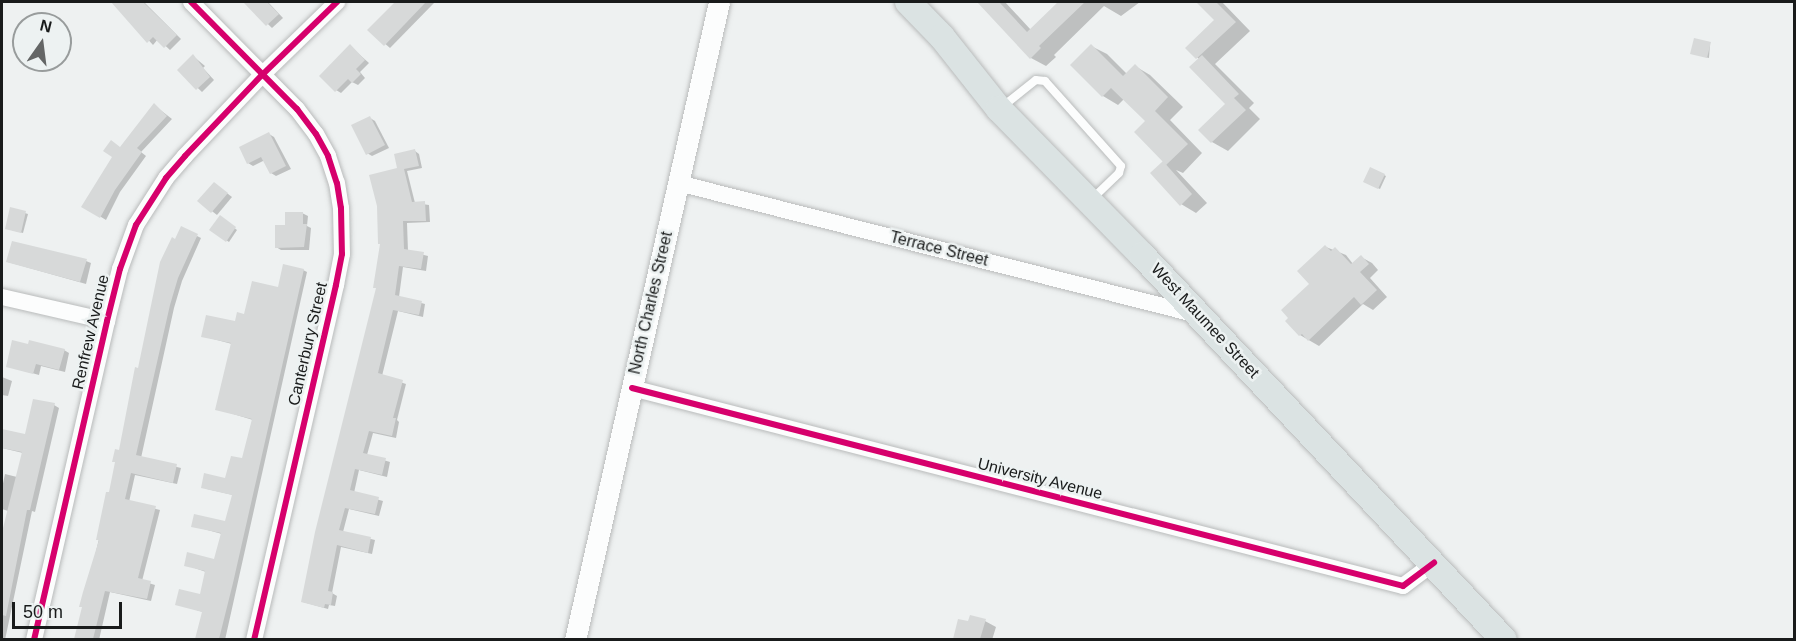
<!DOCTYPE html>
<html>
<head>
<meta charset="utf-8">
<style>
	body { margin:0 }
	#map { position:relative; width:1796px; height:641px; overflow:hidden; background:#eef1f1; font-family:Helvetica,sans-serif }
	div>[style] { position:absolute }
	.shadow>* { inset:0; background:#0003 }
	.building>* { inset:0; background:#d7d9d9 }
	.roads { filter:drop-shadow(0 0 2px #b9bbbb) drop-shadow(0 0 2px #b9bbbb) }
	.service>* { height:8px; margin:-4px; padding:0 4px; transform-origin:4px; border-radius:4px; background:#fcfdfd }
	.minor>* { height:16px; margin:-8px; padding:0 8px; transform-origin:8px; border-radius:8px; background:#fcfdfd }
	.tertiary>* { height:21px; margin:-10.5px; padding:0 10.5px; transform-origin:10.5px; border-radius:10.5px; background:#fcfdfd }
	.primary>* { height:26px; margin:-13px; padding:0 13px; transform-origin:13px; border-radius:13px; background:#dbe3e3 }
	.cycleway>* { height:6px; margin:-3px; padding:0 3px; transform-origin:3px; border-radius:3px; background:#d6006c }
	span { translate:-50% -50%; white-space:nowrap; text-align:center; line-height:1.15; -webkit-text-stroke:5px #edf2f2; paint-order:stroke }
	.street-label { font-size:16px; color:#191b1b }
	.frame { position:absolute; inset:0; border:3px solid #191b1b; pointer-events:none }
	.north { position:absolute; left:12px; top:12px; width:60px; height:60px; box-sizing:border-box; background:#edf2f2; border:2px solid #989c9c; border-radius:50%; rotate:14deg; font-size:16px; font-weight:700; line-height:24px; text-align:center; color:#191b1b }
	.north::after { content:''; display:block; margin:auto; width:21px; height:27px; background:#646666; clip-path:polygon(50% 0,100% 100%,50% 72%,0 100%) }
	.scale { position:absolute; left:12px; top:602px; width:110px; height:27px; box-sizing:border-box; border:3px solid #191b1b; border-top:0; padding-left:8px; font-size:18px; line-height:21px; white-space:nowrap; color:#191b1b; -webkit-text-stroke:4px #edf2f2; paint-order:stroke }
</style>
</head>
<body>
<div id="map">
	<div class="shadow">
		<i style="clip-path:polygon(114px 2px,144px 2px,181px 39px,170px 50px,158px 39px,153px 45px)"></i>
		<i style="clip-path:polygon(252px 2px,268px 2px,283px 18px,272px 28px,248px 5px)"></i>
		<i style="clip-path:polygon(400px 2px,435px 2px,390px 48px,369px 30px)"></i>
		<i style="clip-path:polygon(980px 2px,1005px 2px,1031px 30px,1060px 2px,1140px 2px,1121px 16px,1104px 6px,1054px 55px,1056px 57px,1046px 66px,1031px 58px)"></i>
		<i style="clip-path:polygon(1198px 2px,1222px 2px,1250px 31px,1215px 64px,1254px 103px,1249px 108px,1260px 119px,1228px 151px,1212px 142px,1200px 130px,1227px 104px,1199px 59px,1187px 48px,1216px 20px)"></i>
		<i style="clip-path:polygon(1710px 44px,1709px 58px,1694px 54px)"></i>
		<i style="clip-path:polygon(350px 46px,369px 63px,360px 72px,365px 78px,358px 85px,352px 82px,341px 93px,336px 90px)"></i>
		<i style="clip-path:polygon(1091px 46px,1107px 54px,1127px 74px,1135px 66px,1150px 75px,1183px 107px,1170px 120px,1202px 153px,1183px 173px,1176px 170px,1207px 203px,1196px 213px,1181px 204px,1147px 121px,1124px 99px,1118px 105px,1103px 96px)"></i>
		<i style="clip-path:polygon(193px 56px,205px 66px,203px 68px,214px 80px,202px 92px,179px 70px)"></i>
		<i style="clip-path:polygon(154px 105px,172px 119px,141px 152px,146px 156px,120px 192px,106px 220px,83px 206px,120px 148px)"></i>
		<i style="clip-path:polygon(370px 118px,375px 121px,389px 148px,372px 156px,367px 153px)"></i>
		<i style="clip-path:polygon(269px 134px,274px 137px,291px 169px,276px 176px,271px 173px,265px 160px,253px 166px,248px 163px)"></i>
		<i style="clip-path:polygon(415px 151px,419px 154px,422px 168px,407px 171px,415px 203px,429px 205px,430px 222px,407px 223px,408px 251px,428px 256px,426px 271px,403px 267px,399px 297px,425px 304px,423px 317px,398px 311px,382px 376px,406px 384px,397px 420px,399px 422px,396px 438px,373px 433px,367px 455px,390px 462px,387px 477px,359px 470px,354px 493px,383px 501px,379px 516px,349px 509px,343px 532px,375px 540px,372px 554px,341px 547px,332px 593px,337px 596px,335px 606px,329px 605px,328px 609px,303px 602px,378px 289px,399px 169px)"></i>
		<i style="clip-path:polygon(1371px 169px,1386px 176px,1380px 189px,1365px 182px)"></i>
		<i style="clip-path:polygon(219px 187px,232px 197px,217px 215px,199px 201px)"></i>
		<i style="clip-path:polygon(11px 209px,28px 214px,23px 233px,8px 229px)"></i>
		<i style="clip-path:polygon(302px 213px,308px 216px,307px 226px,311px 228px,309px 250px,281px 250px,276px 247px,287px 226px)"></i>
		<i style="clip-path:polygon(220px 217px,237px 230px,229px 242px,211px 230px)"></i>
		<i style="clip-path:polygon(197px 236px,201px 238px,182px 281px,174px 308px,141px 458px,181px 468px,177px 484px,135px 475px,129px 502px,160px 510px,142px 581px,155px 585px,151px 601px,110px 592px,99px 640px,75px 640px,139px 370px,176px 241px)"></i>
		<i style="clip-path:polygon(1326px 247px,1346px 255px,1353px 264px,1361px 257px,1372px 263px,1378px 270px,1370px 278px,1387px 297px,1373px 310px,1363px 304px,1319px 346px,1300px 335px,1287px 321px,1311px 284px)"></i>
		<i style="clip-path:polygon(86px 261px,91px 263px,86px 284px,8px 262px)"></i>
		<i style="clip-path:polygon(303px 270px,307px 272px,225px 640px,197px 640px,203px 612px,177px 604px,201px 595px,206px 572px,186px 565px,216px 561px,222px 534px,193px 526px,227px 523px,233px 495px,207px 489px,227px 479px,243px 460px,253px 420px,217px 409px,232px 344px,202px 336px,236px 322px)"></i>
		<i style="clip-path:polygon(64px 350px,69px 353px,65px 372px,41px 366px,39px 375px,7px 366px)"></i>
		<i style="clip-path:polygon(2px 377px,12px 381px,8px 396px,2px 395px)"></i>
		<i style="clip-path:polygon(54px 405px,59px 408px,35px 512px,32px 511px,5px 640px,2px 640px,2px 539px,8px 511px,2px 509px,2px 488px,5px 474px,17px 477px,23px 453px,2px 448px,2px 430px,26px 436px)"></i>
		<i style="clip-path:polygon(959px 621px,969px 623px,985px 621px,996px 627px,992px 640px,954px 640px)"></i>
	</div>
	<div class="building">
		<i style="clip-path:polygon(111px 2px,143px 2px,177px 35px,164px 48px,153px 37px,147px 43px)"></i>
		<i style="clip-path:polygon(243px 2px,267px 2px,279px 14px,266px 26px)"></i>
		<i style="clip-path:polygon(395px 2px,426px 2px,384px 46px,367px 30px)"></i>
		<i style="clip-path:polygon(977px 2px,999px 2px,1027px 32px,1058px 2px,1085px 2px,1039px 46px,1041px 48px,1030px 59px)"></i>
		<i style="clip-path:polygon(1196px 2px,1216px 2px,1236px 22px,1196px 59px,1185px 48px,1214px 20px)"></i>
		<i style="clip-path:polygon(1694px 38px,1711px 42px,1707px 58px,1690px 54px)"></i>
		<i style="clip-path:polygon(350px 44px,365px 60px,356px 69px,361px 74px,352px 83px,348px 79px,335px 92px,319px 76px)"></i>
		<i style="clip-path:polygon(1091px 44px,1123px 76px,1135px 64px,1168px 97px,1155px 111px,1188px 144px,1166px 165px,1134px 132px,1145px 121px,1111px 88px,1102px 97px,1070px 65px)"></i>
		<i style="clip-path:polygon(193px 54px,210px 77px,196px 90px,177px 70px)"></i>
		<i style="clip-path:polygon(1202px 55px,1239px 94px,1234px 98px,1246px 110px,1211px 143px,1198px 130px,1225px 104px,1189px 67px)"></i>
		<i style="clip-path:polygon(154px 103px,167px 116px,137px 148px,142px 152px,115px 190px,100px 218px,81px 207px,112px 157px,103px 151px,111px 140px,120px 147px)"></i>
		<i style="clip-path:polygon(370px 116px,385px 145px,366px 155px,351px 125px)"></i>
		<i style="clip-path:polygon(269px 132px,286px 166px,270px 174px,261px 157px,247px 164px,239px 147px)"></i>
		<i style="clip-path:polygon(415px 149px,419px 166px,404px 169px,412px 202px,425px 201px,426px 221px,403px 221px,404px 249px,424px 252px,421px 269px,399px 266px,395px 295px,422px 301px,419px 315px,393px 310px,378px 373px,403px 380px,393px 418px,396px 418px,392px 436px,369px 431px,363px 453px,386px 458px,382px 475px,355px 469px,350px 490px,379px 497px,375px 514px,345px 508px,339px 530px,371px 537px,368px 553px,337px 545px,328px 591px,333px 592px,331px 605px,325px 604px,324px 608px,301px 602px,315px 532px,376px 288px,373px 288px,380px 244px,378px 244px,377px 206px,369px 175px,397px 168px,394px 154px)"></i>
		<i style="clip-path:polygon(1163px 161px,1192px 194px,1180px 206px,1150px 173px)"></i>
		<i style="clip-path:polygon(1370px 167px,1385px 174px,1378px 189px,1363px 182px)"></i>
		<i style="clip-path:polygon(214px 182px,228px 193px,211px 213px,197px 201px)"></i>
		<i style="clip-path:polygon(10px 207px,26px 211px,21px 233px,5px 229px)"></i>
		<i style="clip-path:polygon(285px 212px,303px 212px,303px 224px,307px 224px,304px 247px,275px 248px,275px 225px,285px 225px)"></i>
		<i style="clip-path:polygon(220px 215px,236px 227px,226px 242px,209px 230px)"></i>
		<i style="clip-path:polygon(181px 226px,198px 234px,178px 278px,170px 305px,136px 455px,177px 464px,173px 483px,131px 473px,125px 499px,156px 506px,138px 578px,151px 581px,147px 599px,105px 591px,93px 639px,74px 639px,82px 607px,79px 607px,83px 592px,99px 540px,96px 540px,106px 492px,109px 492px,115px 462px,112px 462px,115px 449px,119px 450px,135px 367px,138px 368px,160px 262px,172px 237px,175px 239px)"></i>
		<i style="clip-path:polygon(12px 241px,87px 259px,80px 282px,6px 262px)"></i>
		<i style="clip-path:polygon(1325px 245px,1331px 251px,1335px 247px,1351px 264px,1361px 255px,1369px 264px,1360px 272px,1377px 290px,1361px 305px,1354px 297px,1308px 341px,1302px 334px,1299px 336px,1285px 321px,1288px 318px,1281px 310px,1309px 284px,1297px 271px)"></i>
		<i style="clip-path:polygon(283px 264px,304px 269px,233px 583px,219px 639px,195px 639px,202px 612px,175px 605px,179px 589px,200px 594px,205px 571px,184px 566px,187px 552px,214px 559px,221px 533px,191px 527px,194px 514px,225px 521px,232px 495px,201px 488px,204px 473px,225px 478px,231px 456px,242px 458px,252px 419px,215px 410px,231px 343px,201px 337px,206px 315px,235px 321px,237px 312px,244px 314px,252px 281px,278px 287px)"></i>
		<i style="clip-path:polygon(12px 340px,28px 344px,29px 340px,65px 349px,59px 370px,36px 364px,33px 374px,6px 367px)"></i>
		<i style="clip-path:polygon(33px 399px,55px 403px,30px 510px,27px 510px,6px 616px,2px 615px,2px 532px,22px 452px,2px 448px,2px 429px,25px 434px)"></i>
		<i style="clip-path:polygon(970px 615px,986px 619px,980px 639px,953px 639px,958px 619px,968px 621px)"></i>
	</div>
	<div class="roads">
		<div class="service">
			<i style="left:1002px;top:107px;width:43px;rotate:-38.5deg"></i>
			<i style="left:1036px;top:80px;width:9px;rotate:6deg"></i>
			<i style="left:1045px;top:81px;width:114px;rotate:48.2deg"></i>
			<i style="left:1121px;top:166px;width:7px;rotate:106deg"></i>
			<i style="left:1119px;top:173px;width:37px;rotate:136deg"></i>
		</div>
		<div class="minor">
			<i style="left:191px;top:2px;width:151px;rotate:45.3deg"></i>
			<i style="left:297px;top:109px;width:31px;rotate:53deg"></i>
			<i style="left:316px;top:134px;width:25px;rotate:61deg"></i>
			<i style="left:328px;top:156px;width:28px;rotate:72deg"></i>
			<i style="left:337px;top:183px;width:25px;rotate:81deg"></i>
			<i style="left:341px;top:208px;width:46px;rotate:88.8deg"></i>
			<i style="left:342px;top:254px;width:32px;rotate:101deg"></i>
			<i style="left:336px;top:285px;width:364px;rotate:103deg"></i>
			<i style="left:678px;top:183px;width:536px;rotate:14.24deg"></i>
			<i style="left:2px;top:297px;width:108px;rotate:12.9deg"></i>
			<i style="left:632px;top:388px;width:796px;rotate:14.4deg"></i>
			<i style="left:1403px;top:586px;width:39px;rotate:-37deg"></i>
			<i style="left:34px;top:640px;width:327px;rotate:-77.1deg"></i>
			<i style="left:107px;top:321px;width:54px;rotate:-76deg"></i>
			<i style="left:120px;top:269px;width:47px;rotate:-70deg"></i>
			<i style="left:136px;top:225px;width:56px;rotate:-57.4deg"></i>
			<i style="left:166px;top:178px;width:29px;rotate:-49deg"></i>
			<i style="left:185px;top:156px;width:112px;rotate:-46.5deg"></i>
			<i style="left:262px;top:75px;width:105px;rotate:-44.2deg"></i>
		</div>
		<div class="tertiary">
			<i style="left:575px;top:640px;width:654px;rotate:-77.28deg"></i>
		</div>
		<div class="primary">
			<i style="left:908px;top:2px;width:49px;rotate:45.8deg"></i>
			<i style="left:942px;top:37px;width:92px;rotate:51.6deg"></i>
			<i style="left:999px;top:109px;width:204px;rotate:45.6deg"></i>
			<i style="left:1142px;top:255px;width:528px;rotate:46.76deg"></i>
		</div>
	</div>
	<div class="cycleway">
		<i style="left:191px;top:2px;width:151px;rotate:45.3deg"></i>
		<i style="left:297px;top:109px;width:31px;rotate:53deg"></i>
		<i style="left:316px;top:134px;width:25px;rotate:61deg"></i>
		<i style="left:328px;top:156px;width:28px;rotate:72deg"></i>
		<i style="left:337px;top:183px;width:25px;rotate:81deg"></i>
		<i style="left:341px;top:208px;width:46px;rotate:88.8deg"></i>
		<i style="left:342px;top:254px;width:32px;rotate:101deg"></i>
		<i style="left:336px;top:285px;width:364px;rotate:103deg"></i>
		<i style="left:632px;top:388px;width:796px;rotate:14.4deg"></i>
		<i style="left:1403px;top:586px;width:39px;rotate:-37deg"></i>
		<i style="left:34px;top:640px;width:327px;rotate:-77.1deg"></i>
		<i style="left:107px;top:321px;width:54px;rotate:-76deg"></i>
		<i style="left:120px;top:269px;width:47px;rotate:-70deg"></i>
		<i style="left:136px;top:225px;width:56px;rotate:-57.4deg"></i>
		<i style="left:166px;top:178px;width:29px;rotate:-49deg"></i>
		<i style="left:185px;top:156px;width:112px;rotate:-46.5deg"></i>
		<i style="left:262px;top:75px;width:105px;rotate:-44.2deg"></i>
	</div>
	<div class="street-label">
		<span style="left:939px;top:249px;rotate:14deg">Terrace Street</span>
		<span style="left:651px;top:303px;rotate:-77deg">North Charles Street</span>
		<span style="left:1205px;top:321px;rotate:47deg">West Maumee Street</span>
		<span style="left:91px;top:332px;rotate:-77deg">Renfrew Avenue</span>
		<span style="left:308px;top:344px;rotate:-77deg">Canterbury Street</span>
		<span style="left:1040px;top:479px;rotate:14deg">University Avenue</span>
	</div>
	<div class="frame"></div>
	<div class="north">N</div>
	<div class="scale">50 m</div>
</div>
</body>
</html>
